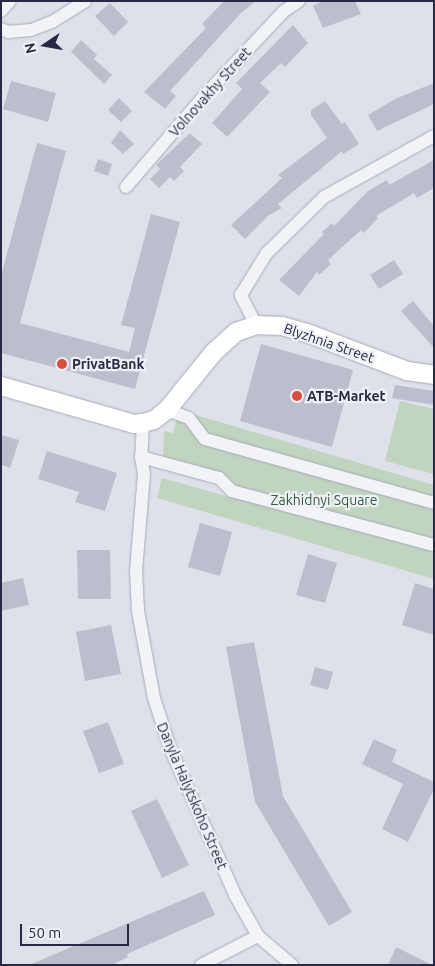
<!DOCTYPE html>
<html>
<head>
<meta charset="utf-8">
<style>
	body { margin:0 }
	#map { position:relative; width:435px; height:966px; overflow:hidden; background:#dfe1ea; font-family:Ubuntu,sans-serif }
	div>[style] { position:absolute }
	.green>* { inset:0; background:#c0d4c0 }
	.building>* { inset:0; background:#bcbecd }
	.roads { filter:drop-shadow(0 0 1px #a8aab8) drop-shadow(0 0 1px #a8aab8) }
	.street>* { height:12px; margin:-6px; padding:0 6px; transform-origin:6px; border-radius:6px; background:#f2f3f7 }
	.secondary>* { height:18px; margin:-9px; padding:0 9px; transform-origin:9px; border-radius:9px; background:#fff }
	.dots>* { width:14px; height:14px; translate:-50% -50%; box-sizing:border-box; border:2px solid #eff0f7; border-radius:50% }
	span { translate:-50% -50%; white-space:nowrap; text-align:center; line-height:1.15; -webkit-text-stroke:4.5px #eff0f7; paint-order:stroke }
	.street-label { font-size:14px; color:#272a42 }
	.poi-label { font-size:14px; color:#272a42; font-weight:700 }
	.left { translate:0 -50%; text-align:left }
	.park-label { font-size:14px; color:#335e37 }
	.frame { position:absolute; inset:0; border:2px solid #272a42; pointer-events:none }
	.north { position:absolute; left:20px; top:20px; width:50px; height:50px; -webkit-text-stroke:4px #eff0f7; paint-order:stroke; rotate:258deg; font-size:14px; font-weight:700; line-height:20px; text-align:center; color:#272a42 }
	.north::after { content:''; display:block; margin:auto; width:18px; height:22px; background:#272a42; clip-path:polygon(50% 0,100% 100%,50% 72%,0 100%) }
	.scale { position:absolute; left:20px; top:924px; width:109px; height:22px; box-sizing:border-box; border:2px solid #272a42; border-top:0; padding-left:6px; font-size:15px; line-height:18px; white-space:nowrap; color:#272a42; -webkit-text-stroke:4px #eff0f7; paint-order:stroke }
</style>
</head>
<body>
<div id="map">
	<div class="green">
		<i style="clip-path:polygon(400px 401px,434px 409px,433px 474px,385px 461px)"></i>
		<i style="clip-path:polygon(179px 410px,434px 485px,434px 579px,157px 498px,162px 478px,230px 497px,232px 491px,219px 478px,163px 459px,164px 431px,173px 433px)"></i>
	</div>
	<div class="building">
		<i style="clip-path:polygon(224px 1px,256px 1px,241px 13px,170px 91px,176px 96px,165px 109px,144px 92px,206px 28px,202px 24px)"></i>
		<i style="clip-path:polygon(323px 1px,355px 1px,361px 14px,323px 28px,313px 6px)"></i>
		<i style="clip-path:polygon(110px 3px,128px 22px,114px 36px,95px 16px)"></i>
		<i style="clip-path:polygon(293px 25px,308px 43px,285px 67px,281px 63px,260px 83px,270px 92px,227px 137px,212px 123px,242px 89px,236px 83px)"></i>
		<i style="clip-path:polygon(81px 40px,97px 55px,94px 59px,112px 75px,104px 84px,71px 52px)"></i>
		<i style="clip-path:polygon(11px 81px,56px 93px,48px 122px,3px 109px)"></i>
		<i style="clip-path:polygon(434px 83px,434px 104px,377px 131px,368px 115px,395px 99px)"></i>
		<i style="clip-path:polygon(119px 98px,132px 111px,121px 122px,108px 110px)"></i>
		<i style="clip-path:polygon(325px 101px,342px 124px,345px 122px,359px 144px,343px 154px,342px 151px,317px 172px,278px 204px,282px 208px,269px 215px,245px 239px,231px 225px,282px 178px,278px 175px,327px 138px,311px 115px,311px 110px)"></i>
		<i style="clip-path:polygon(120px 130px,134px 144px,123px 154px,111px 143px)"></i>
		<i style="clip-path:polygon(190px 133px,202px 144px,180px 167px,184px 171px,174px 181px,170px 177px,159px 188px,150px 179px,160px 169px,156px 165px)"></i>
		<i style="clip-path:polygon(37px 143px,66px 151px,20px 323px,129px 352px,135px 328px,121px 325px,151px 214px,180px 222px,135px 389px,1px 353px,1px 276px)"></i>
		<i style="clip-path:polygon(98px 159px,112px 164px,108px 176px,94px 171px)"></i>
		<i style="clip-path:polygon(434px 160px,434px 188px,417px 198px,414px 193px,376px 216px,378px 218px,364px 233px,361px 230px,328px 260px,331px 264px,319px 275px,317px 272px,299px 296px,279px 280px,324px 234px,322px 232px,332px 223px,334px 226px,368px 191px,387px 180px,389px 185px)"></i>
		<i style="clip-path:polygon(394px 260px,403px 274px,379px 289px,370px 275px)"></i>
		<i style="clip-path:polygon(413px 301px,434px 326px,434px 348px,401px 311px)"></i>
		<i style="clip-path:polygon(261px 344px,353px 370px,332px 447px,240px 421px)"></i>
		<i style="clip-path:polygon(395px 385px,434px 391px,434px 405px,392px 398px)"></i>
		<i style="clip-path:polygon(1px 435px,19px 440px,10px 468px,1px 465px)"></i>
		<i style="clip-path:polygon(47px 451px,117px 473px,105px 511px,75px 502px,79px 492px,38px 479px)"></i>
		<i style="clip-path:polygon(200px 523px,232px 532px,220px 576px,188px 567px)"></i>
		<i style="clip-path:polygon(77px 550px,110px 550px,111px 599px,78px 599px)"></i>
		<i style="clip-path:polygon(308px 554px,337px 563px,325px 603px,296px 595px)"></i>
		<i style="clip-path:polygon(23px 578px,29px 605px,1px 611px,1px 583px)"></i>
		<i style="clip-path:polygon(415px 583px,434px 589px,434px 635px,402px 625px)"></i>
		<i style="clip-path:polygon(111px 625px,121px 674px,85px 681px,76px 632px)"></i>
		<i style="clip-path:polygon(254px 642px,283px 796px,352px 912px,329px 926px,255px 802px,226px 647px)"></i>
		<i style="clip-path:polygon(315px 667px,333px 672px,328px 690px,310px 685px)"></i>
		<i style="clip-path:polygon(108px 722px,124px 764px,99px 773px,83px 731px)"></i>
		<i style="clip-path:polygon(374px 739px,397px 750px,392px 762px,434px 782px,434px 789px,408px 842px,382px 829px,403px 784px,362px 764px)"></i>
		<i style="clip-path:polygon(157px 799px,189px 865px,162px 878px,131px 811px)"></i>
		<i style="clip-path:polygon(204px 891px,215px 915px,127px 954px,128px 957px,112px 965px,29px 965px)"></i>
		<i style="clip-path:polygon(396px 947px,432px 965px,388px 965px)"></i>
	</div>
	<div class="roads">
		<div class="street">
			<i style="left:1px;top:11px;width:13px;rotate:-48deg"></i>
			<i style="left:1px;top:29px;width:8px;rotate:23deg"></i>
			<i style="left:8px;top:32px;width:23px;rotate:-5deg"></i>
			<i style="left:31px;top:30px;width:22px;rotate:-21deg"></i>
			<i style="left:52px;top:22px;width:39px;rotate:-32deg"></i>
			<i style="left:126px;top:187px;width:120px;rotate:-49.4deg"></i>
			<i style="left:204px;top:96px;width:117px;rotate:-46.7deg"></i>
			<i style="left:284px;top:11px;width:18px;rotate:-34deg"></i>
			<i style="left:256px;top:325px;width:34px;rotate:-117deg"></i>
			<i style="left:241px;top:295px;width:48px;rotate:-58.6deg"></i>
			<i style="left:266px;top:254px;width:81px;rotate:-44.5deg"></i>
			<i style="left:324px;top:197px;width:126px;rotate:-29deg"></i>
			<i style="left:167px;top:410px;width:23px;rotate:20deg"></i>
			<i style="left:189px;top:418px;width:26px;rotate:53deg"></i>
			<i style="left:205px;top:439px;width:238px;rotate:15.6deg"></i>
			<i style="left:143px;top:423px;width:34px;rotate:93deg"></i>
			<i style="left:141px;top:457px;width:17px;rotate:80deg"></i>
			<i style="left:144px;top:474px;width:97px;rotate:94.7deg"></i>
			<i style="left:136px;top:571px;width:40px;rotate:87.1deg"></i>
			<i style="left:138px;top:611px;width:88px;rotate:79.6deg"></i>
			<i style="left:154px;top:698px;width:52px;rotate:72.3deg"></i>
			<i style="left:170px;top:748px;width:161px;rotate:66.1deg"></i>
			<i style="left:235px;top:895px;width:47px;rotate:60.7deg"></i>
			<i style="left:258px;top:936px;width:45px;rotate:40.5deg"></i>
			<i style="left:141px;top:457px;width:81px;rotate:15.1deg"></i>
			<i style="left:219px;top:478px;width:18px;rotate:45deg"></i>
			<i style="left:232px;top:491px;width:209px;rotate:15deg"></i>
			<i style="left:201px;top:965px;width:64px;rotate:-27deg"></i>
		</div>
		<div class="secondary">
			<i style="left:1px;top:386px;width:138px;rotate:15.9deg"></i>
			<i style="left:134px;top:424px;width:9px;rotate:-6deg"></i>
			<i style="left:143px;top:423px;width:11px;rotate:-15deg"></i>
			<i style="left:154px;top:420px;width:16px;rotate:-38deg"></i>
			<i style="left:167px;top:410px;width:75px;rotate:-51deg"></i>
			<i style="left:214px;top:352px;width:30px;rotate:-42deg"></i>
			<i style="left:236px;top:332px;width:21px;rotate:-19deg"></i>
			<i style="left:256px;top:325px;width:26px;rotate:2deg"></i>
			<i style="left:282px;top:326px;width:26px;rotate:16deg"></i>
			<i style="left:307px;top:333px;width:107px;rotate:20.8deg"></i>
			<i style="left:407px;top:371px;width:27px;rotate:8deg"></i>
		</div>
	</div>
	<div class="dots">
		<i style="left:62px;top:364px;background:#d74e3c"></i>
		<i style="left:297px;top:396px;background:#d74e3c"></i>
	</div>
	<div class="street-label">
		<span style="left:210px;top:92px;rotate:-48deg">Volnovakhy Street</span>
		<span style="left:329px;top:343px;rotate:19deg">Blyzhnia Street</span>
		<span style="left:192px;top:796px;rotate:67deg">Danyla Halytskoho Street</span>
	</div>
	<div class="poi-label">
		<span class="left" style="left:72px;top:364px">PrivatBank</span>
		<span class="left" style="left:307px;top:396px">ATB-Market</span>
	</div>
	<div class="park-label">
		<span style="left:324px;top:500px">Zakhidnyi Square</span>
	</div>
	<div class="frame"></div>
	<div class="north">N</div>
	<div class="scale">50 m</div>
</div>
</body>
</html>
